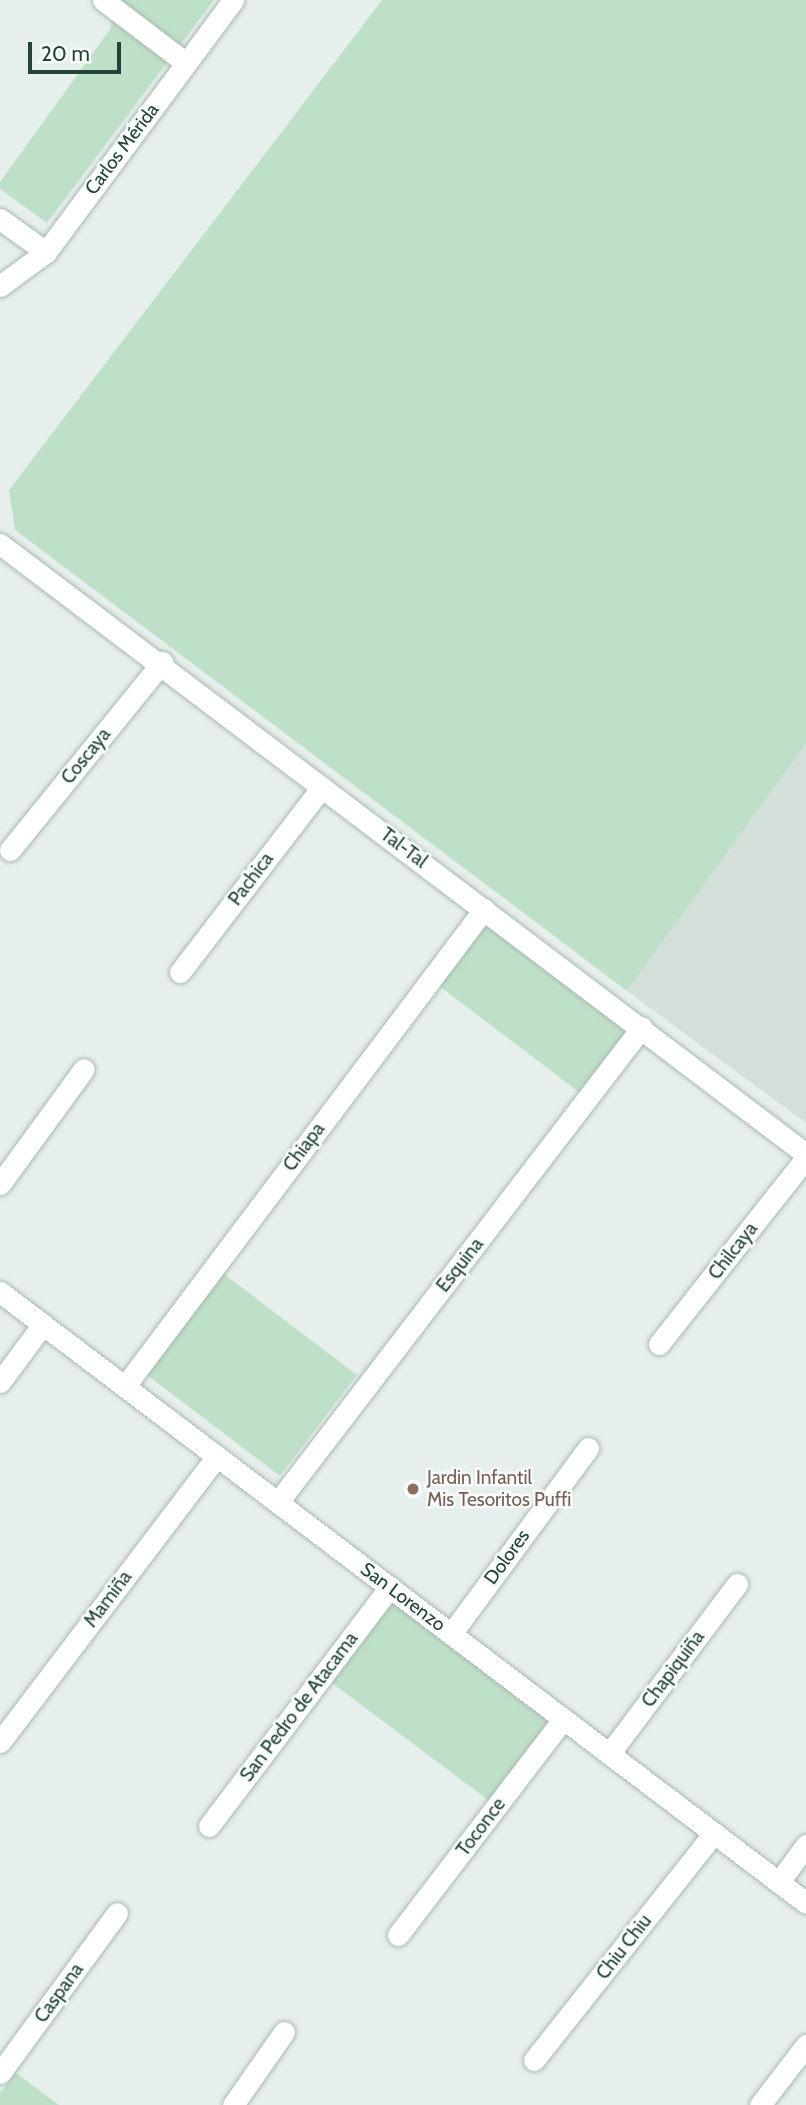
<!DOCTYPE html>
<html>
<head>
<meta charset="utf-8">
<style>
	body { margin:0 }
	#map { position:relative; width:806px; height:2105px; overflow:hidden; background:#e6efeb; font-family:Cabin,sans-serif }
	div>[style] { position:absolute }
	.built>* { inset:0; background:#d4dfda }
	.green>* { inset:0; background:#bfe0c8 }
	.roads { filter:drop-shadow(0 0 2px #a8b8b2) drop-shadow(0 0 2px #a8b8b2) }
	.street>* { height:21px; margin:-10.5px; padding:0 10.5px; transform-origin:10.5px; border-radius:10.5px; background:#fff }
	.secondary>* { height:21px; margin:-10.5px; padding:0 10.5px; transform-origin:10.5px; border-radius:10.5px; background:#fff }
	.dots>* { width:19px; height:19px; translate:-50% -50%; box-sizing:border-box; border:4px solid #f7fbf9; border-radius:50% }
	span { translate:-50% -50%; white-space:nowrap; text-align:center; line-height:1.15; -webkit-text-stroke:5px #f7fbf9; paint-order:stroke }
	.street-label { font-size:19px; color:#24423a }
	.education-label { font-size:19px; color:#785e54 }
	.left { translate:0 -50%; text-align:left }
	.scale { position:absolute; left:28px; top:42px; width:93px; height:32px; box-sizing:border-box; border:4px solid #24423a; border-top:0; padding-left:9px; font-size:21px; line-height:24px; white-space:nowrap; color:#24423a; -webkit-text-stroke:5px #f7fbf9; paint-order:stroke }
</style>
</head>
<body>
<div id="map">
	<div class="built">
		<i style="clip-path:polygon(806px 744px,806px 1123px,627px 991px)"></i>
	</div>
	<div class="green">
		<i style="clip-path:polygon(114px 0,214px 0,47px 223px,0 189px,0 182px,111px 28px)"></i>
		<i style="clip-path:polygon(382px 0,806px 0,806px 744px,627px 991px,15px 530px,9px 490px)"></i>
		<i style="clip-path:polygon(484px 909px,642px 1027px,588px 1099px,430px 979px)"></i>
		<i style="clip-path:polygon(220px 1271px,357px 1375px,280px 1476px,143px 1372px)"></i>
		<i style="clip-path:polygon(390px 1587px,563px 1719px,496px 1806px,323px 1676px)"></i>
		<i style="clip-path:polygon(16px 2073px,59px 2105px,0 2105px,0 2093px)"></i>
	</div>
	<div class="roads">
		<div class="street">
			<i style="left:103px;top:0;width:104px;rotate:37.2deg"></i>
			<i style="left:0;top:219px;width:57px;rotate:35.7deg"></i>
			<i style="left:0;top:286px;width:57px;rotate:-36.5deg"></i>
			<i style="left:46px;top:252px;width:314px;rotate:-53.4deg"></i>
			<i style="left:10px;top:850px;width:242px;rotate:-51deg"></i>
			<i style="left:180px;top:972px;width:233px;rotate:-52.5deg"></i>
			<i style="left:0;top:1184px;width:142px;rotate:-53.9deg"></i>
			<i style="left:659px;top:1344px;width:237px;rotate:-51.7deg"></i>
			<i style="left:0;top:1382px;width:72px;rotate:-53.4deg"></i>
			<i style="left:125px;top:1386px;width:597px;rotate:-53.03deg"></i>
			<i style="left:278px;top:1502px;width:598px;rotate:-52.54deg"></i>
			<i style="left:451px;top:1634px;width:231px;rotate:-53.6deg"></i>
			<i style="left:0;top:1742px;width:359px;rotate:-52.8deg"></i>
			<i style="left:609px;top:1754px;width:213px;rotate:-53deg"></i>
			<i style="left:209px;top:1826px;width:300px;rotate:-52.9deg"></i>
			<i style="left:779px;top:1882px;width:46px;rotate:-53.9deg"></i>
			<i style="left:398px;top:1935px;width:272px;rotate:-52.6deg"></i>
			<i style="left:534px;top:2060px;width:290px;rotate:-51.6deg"></i>
			<i style="left:0;top:2073px;width:198px;rotate:-53.8deg"></i>
			<i style="left:233px;top:2105px;width:89px;rotate:-55.1deg"></i>
			<i style="left:760px;top:2105px;width:76px;rotate:-52.5deg"></i>
		</div>
		<div class="secondary">
			<i style="left:0;top:544px;width:1011px;rotate:37.12deg"></i>
			<i style="left:0;top:1292px;width:1011px;rotate:37.16deg"></i>
		</div>
	</div>
	<div class="dots">
		<i style="left:413px;top:1489px;background:#8d6e63"></i>
	</div>
	<div class="street-label">
		<span style="left:122px;top:149px;rotate:-53deg">Carlos Mérida</span>
		<span style="left:86px;top:756px;rotate:-51deg">Coscaya</span>
		<span style="left:404px;top:848px;rotate:37deg">Tal-Tal</span>
		<span style="left:251px;top:879px;rotate:-53deg">Pachica</span>
		<span style="left:304px;top:1147px;rotate:-53deg">Chiapa</span>
		<span style="left:733px;top:1251px;rotate:-52deg">Chilcaya</span>
		<span style="left:460px;top:1265px;rotate:-52deg">Esquina</span>
		<span style="left:507px;top:1557px;rotate:-54deg">Dolores</span>
		<span style="left:403px;top:1597px;rotate:37deg">San Lorenzo</span>
		<span style="left:108px;top:1599px;rotate:-53deg">Mamiña</span>
		<span style="left:673px;top:1669px;rotate:-53deg">Chapiquiña</span>
		<span style="left:299px;top:1707px;rotate:-53deg">San Pedro de Atacama</span>
		<span style="left:481px;top:1827px;rotate:-53deg">Toconce</span>
		<span style="left:624px;top:1947px;rotate:-52deg">Chiu Chiu</span>
		<span style="left:59px;top:1993px;rotate:-54deg">Caspana</span>
	</div>
	<div class="education-label">
		<span class="left" style="left:427px;top:1489px">Jardin Infantil<br>Mis Tesoritos Puffi</span>
	</div>
	<div class="scale">20 m</div>
</div>
</body>
</html>
